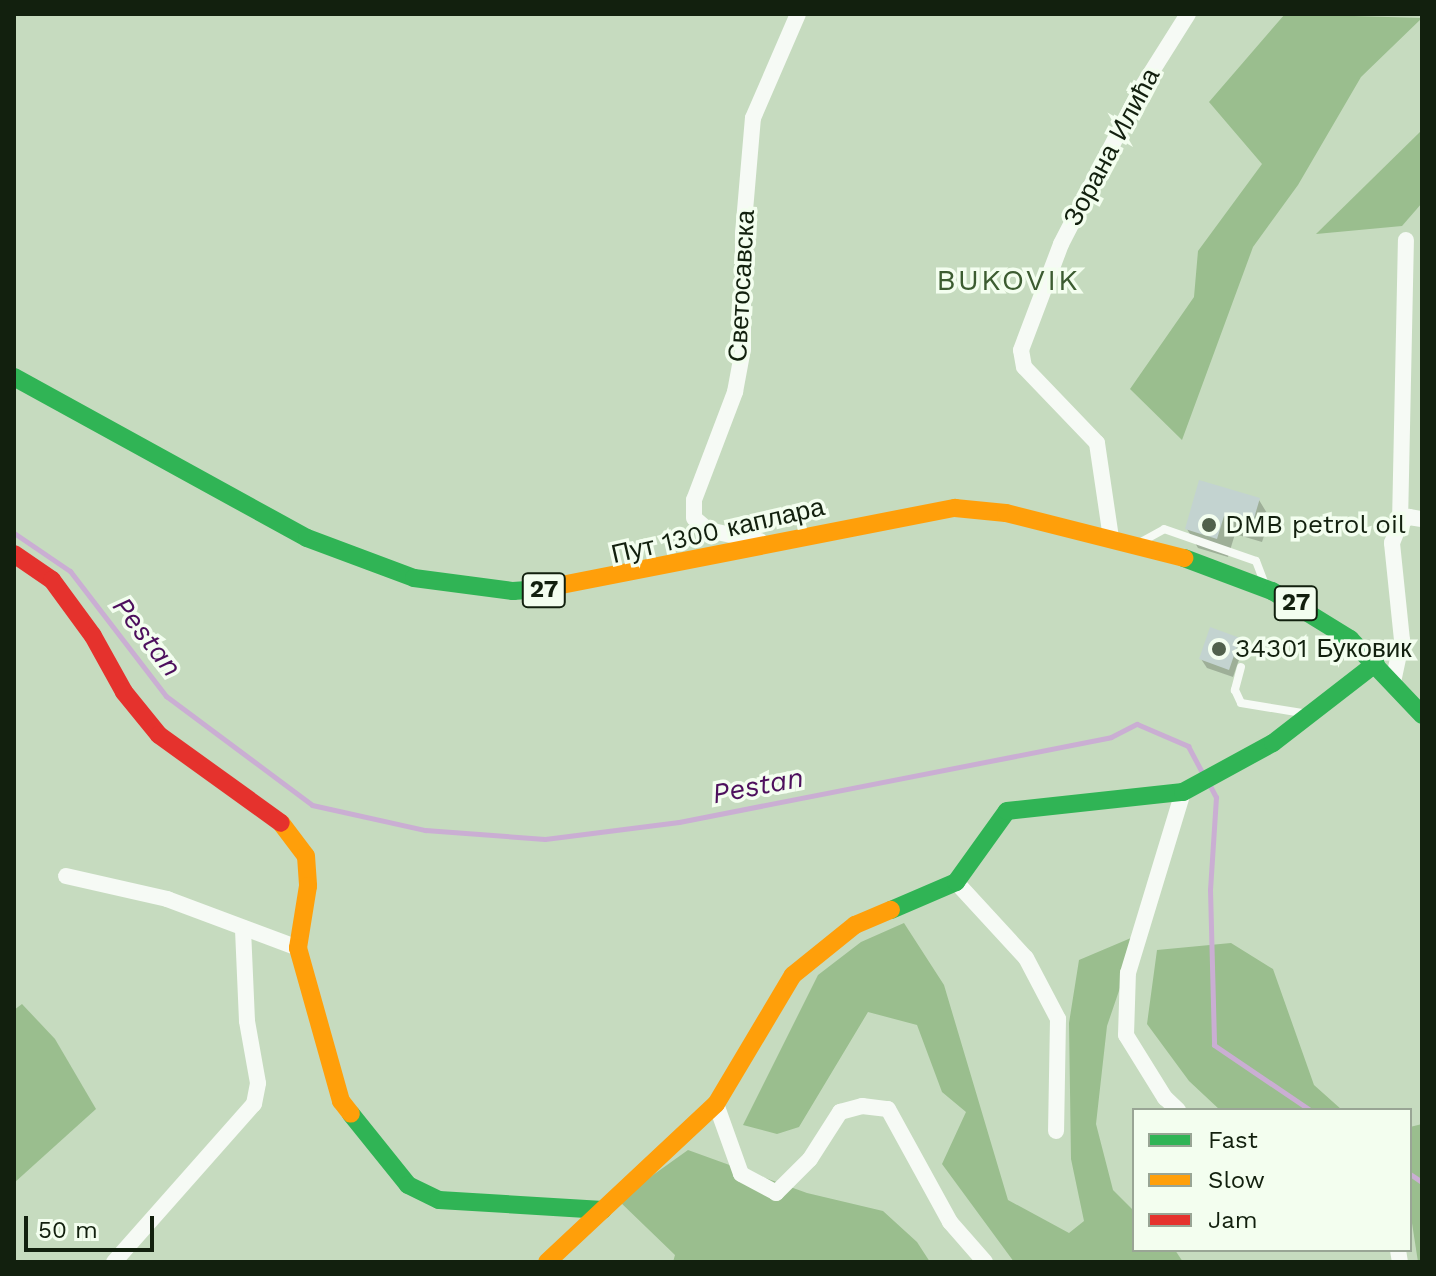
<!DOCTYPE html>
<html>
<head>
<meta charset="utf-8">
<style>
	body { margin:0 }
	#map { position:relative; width:1436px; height:1276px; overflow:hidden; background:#c6dbbf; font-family:"Work Sans",sans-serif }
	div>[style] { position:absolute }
	.forest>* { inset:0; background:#9abe8e }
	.shadow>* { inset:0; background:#0003 }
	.stream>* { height:5px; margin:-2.5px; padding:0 2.5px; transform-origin:2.5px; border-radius:2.5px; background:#caaed3 }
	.building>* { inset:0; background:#c3d3d0 }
	.lane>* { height:8px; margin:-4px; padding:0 4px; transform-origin:4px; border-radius:4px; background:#f6faf5 }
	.street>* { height:16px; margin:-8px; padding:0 8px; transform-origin:8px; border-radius:8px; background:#f6faf5 }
	.fast>* { height:18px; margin:-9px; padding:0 9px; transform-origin:9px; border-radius:9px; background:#30b455 }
	.slow>* { height:18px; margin:-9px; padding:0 9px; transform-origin:9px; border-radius:9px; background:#ff9f0a }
	.jam>* { height:18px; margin:-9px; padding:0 9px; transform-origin:9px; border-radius:9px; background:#e5322d }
	.dots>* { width:22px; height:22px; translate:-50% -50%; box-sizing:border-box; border:4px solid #f3feef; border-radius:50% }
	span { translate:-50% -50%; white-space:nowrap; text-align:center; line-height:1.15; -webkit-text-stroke:7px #f3feef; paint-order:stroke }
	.shield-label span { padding:2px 6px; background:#f3feef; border:2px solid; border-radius:6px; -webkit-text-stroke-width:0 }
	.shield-label { font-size:24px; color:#12200e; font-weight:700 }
	.street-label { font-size:26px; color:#12200e }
	.poi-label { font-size:26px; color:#12200e }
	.left { translate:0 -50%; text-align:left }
	.water-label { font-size:28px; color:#4d0f5d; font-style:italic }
	.quarter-label { font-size:30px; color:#3c5c31; letter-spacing:2px }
	.frame { position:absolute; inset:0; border:16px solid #12200e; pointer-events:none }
	.legend { position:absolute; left:1132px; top:1108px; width:280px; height:144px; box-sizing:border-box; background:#f3feef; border:2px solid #99a595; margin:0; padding:10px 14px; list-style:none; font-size:24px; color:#12200e }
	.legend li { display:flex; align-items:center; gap:16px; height:40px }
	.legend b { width:40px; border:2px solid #99a595 }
	.scale { position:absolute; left:24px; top:1216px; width:130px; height:36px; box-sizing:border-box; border:4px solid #12200e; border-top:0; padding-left:10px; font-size:24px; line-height:28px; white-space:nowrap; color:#12200e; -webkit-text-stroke:6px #f3feef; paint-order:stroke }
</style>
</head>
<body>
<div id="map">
	<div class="forest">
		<i style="clip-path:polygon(1285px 14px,1422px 18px,1361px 77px,1298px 185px,1253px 247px,1182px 440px,1130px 389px,1194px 297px,1198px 251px,1262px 164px,1209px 102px)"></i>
		<i style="clip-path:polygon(1422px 130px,1422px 203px,1402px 226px,1316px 234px)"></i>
		<i style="clip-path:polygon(904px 923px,944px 985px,1008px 1200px,1069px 1233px,1084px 1221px,1071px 1159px,1069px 1023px,1079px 960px,1138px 935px,1107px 1026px,1096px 1124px,1113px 1190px,1134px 1211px,1134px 1250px,1175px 1250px,1183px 1262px,1014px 1262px,942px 1164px,966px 1112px,942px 1092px,917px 1025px,868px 1012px,799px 1127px,777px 1134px,743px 1125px,818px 975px,861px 942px)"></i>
		<i style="clip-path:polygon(1231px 943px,1273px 969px,1314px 1085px,1342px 1110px,1220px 1110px,1189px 1081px,1147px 1024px,1157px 950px)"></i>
		<i style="clip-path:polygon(22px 1004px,55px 1039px,96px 1109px,14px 1183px,14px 1010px)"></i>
		<i style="clip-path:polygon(1422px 1124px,1422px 1262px,1418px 1262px,1410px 1210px,1410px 1127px)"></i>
		<i style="clip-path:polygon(688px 1150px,807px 1193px,883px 1211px,917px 1242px,930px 1262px,673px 1262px,675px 1255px,618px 1200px)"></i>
	</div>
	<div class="shadow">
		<i style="clip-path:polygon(1259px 500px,1270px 518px,1262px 542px,1235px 534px,1228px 557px,1198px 548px,1187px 529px)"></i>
		<i style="clip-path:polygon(1238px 639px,1243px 648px,1233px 677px,1207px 668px,1201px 659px)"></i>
	</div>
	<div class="stream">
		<i style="left:14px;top:533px;width:68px;rotate:34.2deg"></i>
		<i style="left:70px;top:571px;width:158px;rotate:52.5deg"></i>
		<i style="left:166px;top:696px;width:182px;rotate:36.7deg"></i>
		<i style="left:312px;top:805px;width:116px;rotate:12.5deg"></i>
		<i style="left:425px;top:830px;width:120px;rotate:4.3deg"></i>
		<i style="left:545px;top:839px;width:135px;rotate:-7.2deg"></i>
		<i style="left:679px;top:822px;width:440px;rotate:-11.1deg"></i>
		<i style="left:1111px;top:737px;width:29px;rotate:-27deg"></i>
		<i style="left:1137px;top:724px;width:56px;rotate:23.3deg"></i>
		<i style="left:1188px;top:746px;width:30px;rotate:62deg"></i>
		<i style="left:1209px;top:784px;width:15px;rotate:62deg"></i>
		<i style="left:1216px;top:797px;width:92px;rotate:93.7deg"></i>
		<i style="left:1210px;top:889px;width:156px;rotate:88.5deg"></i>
		<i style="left:1214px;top:1045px;width:116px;rotate:34.1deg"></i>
		<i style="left:1410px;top:1174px;width:14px;rotate:34deg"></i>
	</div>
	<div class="building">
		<i style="clip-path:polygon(1199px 480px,1260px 498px,1252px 525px,1224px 516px,1217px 539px,1185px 529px)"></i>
		<i style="clip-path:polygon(1210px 627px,1240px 638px,1229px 670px,1199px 659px)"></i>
	</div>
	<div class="lane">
		<i style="left:1141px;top:542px;width:26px;rotate:-29deg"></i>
		<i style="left:1164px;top:529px;width:97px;rotate:19.2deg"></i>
		<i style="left:1256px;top:561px;width:25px;rotate:69deg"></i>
		<i style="left:1241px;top:667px;width:24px;rotate:105deg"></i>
		<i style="left:1235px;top:690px;width:14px;rotate:65deg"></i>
		<i style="left:1241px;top:703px;width:62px;rotate:9.3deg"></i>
	</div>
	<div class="street">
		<i style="left:1400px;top:523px;width:283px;rotate:-88.8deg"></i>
		<i style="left:1111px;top:538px;width:96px;rotate:-98.4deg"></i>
		<i style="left:1097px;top:443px;width:105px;rotate:-133.8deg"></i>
		<i style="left:1024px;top:367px;width:17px;rotate:-100deg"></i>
		<i style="left:1021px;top:350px;width:113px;rotate:-69.3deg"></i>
		<i style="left:1061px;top:244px;width:177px;rotate:-62.7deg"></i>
		<i style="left:1142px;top:87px;width:86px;rotate:-57.8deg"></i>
		<i style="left:760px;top:541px;width:53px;rotate:-168.1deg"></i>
		<i style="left:708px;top:530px;width:18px;rotate:-139deg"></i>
		<i style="left:694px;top:518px;width:18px;rotate:-90deg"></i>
		<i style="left:694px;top:500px;width:116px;rotate:-69.2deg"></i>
		<i style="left:735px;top:392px;width:44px;rotate:-79.5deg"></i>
		<i style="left:743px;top:349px;width:115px;rotate:-90deg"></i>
		<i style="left:743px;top:234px;width:116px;rotate:-85.1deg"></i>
		<i style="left:753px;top:118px;width:113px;rotate:-66.6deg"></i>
		<i style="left:1393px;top:682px;width:43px;rotate:-77.9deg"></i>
		<i style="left:1402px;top:640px;width:98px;rotate:-95.9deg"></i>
		<i style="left:1392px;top:543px;width:22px;rotate:-68deg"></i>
		<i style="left:1400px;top:523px;width:11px;rotate:-34deg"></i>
		<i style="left:1409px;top:517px;width:13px;rotate:9deg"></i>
		<i style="left:66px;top:876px;width:104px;rotate:12.8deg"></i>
		<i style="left:167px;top:899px;width:140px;rotate:20.5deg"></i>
		<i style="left:956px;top:882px;width:103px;rotate:47.4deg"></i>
		<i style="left:1026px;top:958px;width:69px;rotate:62.3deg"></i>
		<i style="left:1058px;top:1019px;width:112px;rotate:91deg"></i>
		<i style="left:716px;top:1104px;width:74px;rotate:70.3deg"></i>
		<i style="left:741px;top:1174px;width:40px;rotate:28deg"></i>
		<i style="left:776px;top:1193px;width:48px;rotate:-45deg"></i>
		<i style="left:810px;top:1159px;width:56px;rotate:-57.4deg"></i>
		<i style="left:840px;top:1112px;width:23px;rotate:-15deg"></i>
		<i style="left:862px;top:1106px;width:26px;rotate:7deg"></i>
		<i style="left:888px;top:1109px;width:129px;rotate:61.2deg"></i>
		<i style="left:950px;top:1222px;width:53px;rotate:48.8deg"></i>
		<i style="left:1178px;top:1110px;width:18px;rotate:-137deg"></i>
		<i style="left:1165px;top:1098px;width:74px;rotate:-121.8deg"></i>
		<i style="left:1126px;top:1035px;width:62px;rotate:-88.2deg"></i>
		<i style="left:1128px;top:973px;width:189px;rotate:-73.1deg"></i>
		<i style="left:1398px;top:1250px;width:12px;rotate:81deg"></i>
		<i style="left:114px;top:1262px;width:211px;rotate:-48.5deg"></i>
		<i style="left:254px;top:1104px;width:21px;rotate:-79deg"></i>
		<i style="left:258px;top:1083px;width:63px;rotate:-100.1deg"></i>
		<i style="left:247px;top:1021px;width:93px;rotate:-92.5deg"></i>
	</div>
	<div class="fast">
		<i style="left:14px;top:377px;width:334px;rotate:28.8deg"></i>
		<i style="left:307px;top:538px;width:114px;rotate:20.5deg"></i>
		<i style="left:414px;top:578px;width:100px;rotate:7.5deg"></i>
		<i style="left:513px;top:591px;width:28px;rotate:-4deg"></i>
		<i style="left:1184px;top:558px;width:94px;rotate:20.6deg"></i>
		<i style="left:1272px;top:591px;width:92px;rotate:31.6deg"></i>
		<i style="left:1350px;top:639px;width:105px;rotate:46.5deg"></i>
		<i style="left:891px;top:910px;width:71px;rotate:-23.3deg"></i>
		<i style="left:956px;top:882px;width:87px;rotate:-54.3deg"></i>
		<i style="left:1007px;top:811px;width:177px;rotate:-6.2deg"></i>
		<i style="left:1183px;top:792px;width:102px;rotate:-28.6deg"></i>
		<i style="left:1273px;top:743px;width:130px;rotate:-37.8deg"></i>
		<i style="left:351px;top:1114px;width:91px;rotate:51.2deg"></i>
		<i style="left:408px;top:1185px;width:34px;rotate:26deg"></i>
		<i style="left:439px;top:1200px;width:164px;rotate:3.5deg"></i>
	</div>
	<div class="slow">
		<i style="left:541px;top:589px;width:422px;rotate:-11.1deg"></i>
		<i style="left:955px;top:508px;width:51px;rotate:5.6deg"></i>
		<i style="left:1006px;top:513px;width:184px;rotate:14.2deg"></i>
		<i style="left:281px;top:823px;width:41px;rotate:52.9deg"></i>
		<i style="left:306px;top:856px;width:30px;rotate:86deg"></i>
		<i style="left:308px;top:886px;width:63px;rotate:99.2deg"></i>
		<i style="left:298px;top:948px;width:159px;rotate:74.3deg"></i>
		<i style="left:341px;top:1101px;width:16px;rotate:52deg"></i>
		<i style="left:547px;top:1262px;width:231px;rotate:-43.1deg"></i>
		<i style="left:716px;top:1104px;width:150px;rotate:-59.2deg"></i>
		<i style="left:793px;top:975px;width:80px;rotate:-38.9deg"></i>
		<i style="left:855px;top:925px;width:39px;rotate:-23deg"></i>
	</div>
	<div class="jam">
		<i style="left:14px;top:554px;width:46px;rotate:34.4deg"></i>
		<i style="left:52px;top:580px;width:69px;rotate:53.8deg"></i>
		<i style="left:93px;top:636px;width:64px;rotate:61deg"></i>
		<i style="left:124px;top:692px;width:55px;rotate:50.9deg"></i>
		<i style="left:159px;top:735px;width:150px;rotate:35.8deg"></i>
	</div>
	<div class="dots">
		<i style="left:1209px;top:525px;background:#51614c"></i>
		<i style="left:1219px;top:649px;background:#51614c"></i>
	</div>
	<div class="shield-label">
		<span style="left:544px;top:590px">27</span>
		<span style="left:1296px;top:603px">27</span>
	</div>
	<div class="street-label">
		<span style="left:1112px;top:147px;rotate:-62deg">Зорана Илића</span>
		<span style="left:742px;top:286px;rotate:-87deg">Светосавска</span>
		<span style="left:718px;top:531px;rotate:-13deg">Пут 1300 каплара</span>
	</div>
	<div class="poi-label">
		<span class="left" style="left:1225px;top:525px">DMB petrol oil</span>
		<span class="left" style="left:1235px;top:649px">34301 Буковик</span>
	</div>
	<div class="water-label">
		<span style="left:147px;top:637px;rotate:52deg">Pestan</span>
		<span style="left:758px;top:786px;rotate:-11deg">Pestan</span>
	</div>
	<div class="quarter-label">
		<span style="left:1008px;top:280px">BUKOVIK</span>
	</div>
	<div class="frame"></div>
	<ul class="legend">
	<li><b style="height:10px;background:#30b455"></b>Fast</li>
	<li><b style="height:10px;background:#ff9f0a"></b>Slow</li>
	<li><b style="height:10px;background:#e5322d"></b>Jam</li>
	</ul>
	<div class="scale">50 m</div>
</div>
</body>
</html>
